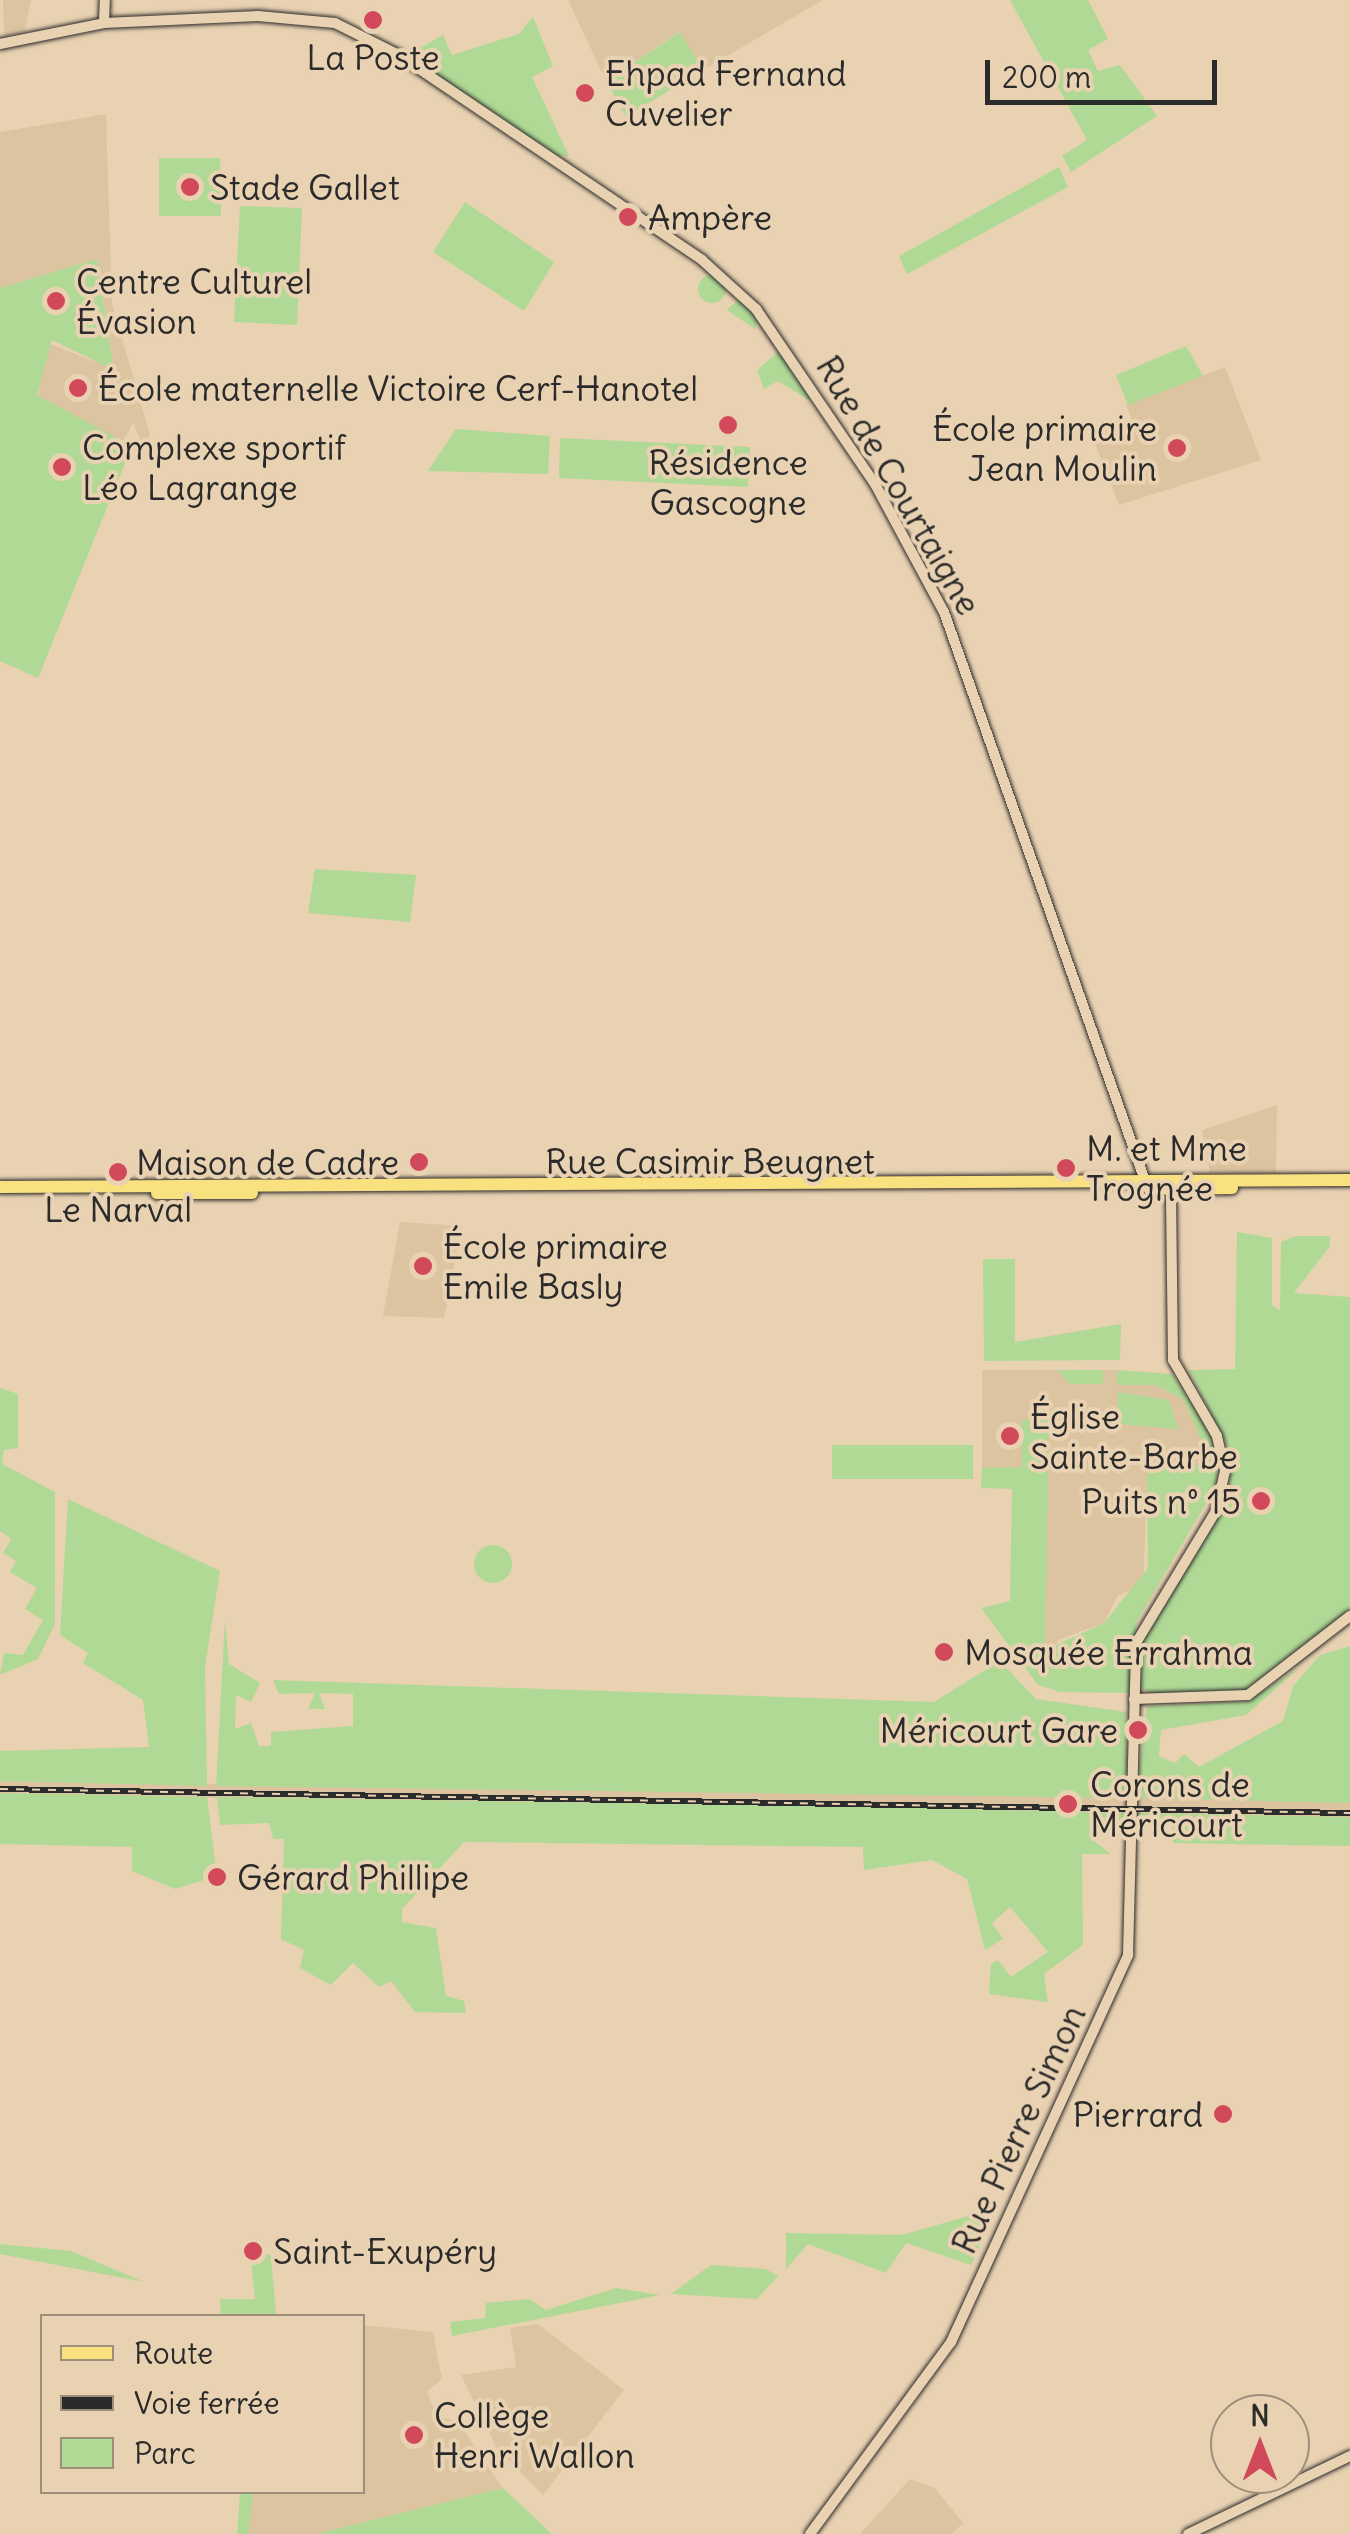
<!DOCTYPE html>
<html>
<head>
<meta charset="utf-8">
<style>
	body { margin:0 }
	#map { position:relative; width:1350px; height:2534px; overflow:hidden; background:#e9d2b2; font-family:Delius,sans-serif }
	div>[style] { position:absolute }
	.built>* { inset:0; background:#ddc4a1 }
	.green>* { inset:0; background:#b0d996 }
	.round { border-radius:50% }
	.roads { filter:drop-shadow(0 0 2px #2b2b2b) drop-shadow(0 0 2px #2b2b2b) }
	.minor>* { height:10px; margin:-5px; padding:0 5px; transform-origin:5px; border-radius:5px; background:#e9d2b2 }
	.major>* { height:12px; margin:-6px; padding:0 6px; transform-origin:6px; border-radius:6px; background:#fae180 }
	.rail>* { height:6px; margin-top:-3px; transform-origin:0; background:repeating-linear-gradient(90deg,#e9d2b2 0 8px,#2b2b2b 0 16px); box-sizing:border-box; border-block:2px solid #2b2b2b }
	.dots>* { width:28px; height:28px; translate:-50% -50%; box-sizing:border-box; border:5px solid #e9d2b2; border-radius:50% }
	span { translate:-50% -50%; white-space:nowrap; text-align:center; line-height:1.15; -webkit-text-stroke:8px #e9d2b2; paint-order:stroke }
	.poi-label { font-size:35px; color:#2b2b2b }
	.left { translate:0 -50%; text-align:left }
	.right { translate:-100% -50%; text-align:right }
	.street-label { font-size:35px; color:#2b2b2b }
	.legend { position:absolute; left:40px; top:2314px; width:325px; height:180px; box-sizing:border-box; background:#e9d2b2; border:2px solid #9d8f7c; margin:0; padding:12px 18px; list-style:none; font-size:30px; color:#2b2b2b }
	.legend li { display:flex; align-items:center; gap:20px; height:50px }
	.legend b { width:50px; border:2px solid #9d8f7c }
	.north { position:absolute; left:1210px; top:2394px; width:100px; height:100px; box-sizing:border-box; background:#e9d2b2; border:2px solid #9d8f7c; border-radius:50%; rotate:0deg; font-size:28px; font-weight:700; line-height:40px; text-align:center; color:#2b2b2b }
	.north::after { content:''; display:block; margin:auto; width:35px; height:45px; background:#d1495b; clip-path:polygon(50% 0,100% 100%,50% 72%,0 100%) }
	.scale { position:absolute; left:985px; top:60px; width:232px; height:45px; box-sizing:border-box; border:5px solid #2b2b2b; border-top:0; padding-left:12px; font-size:30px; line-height:35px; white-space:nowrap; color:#2b2b2b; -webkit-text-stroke:8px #e9d2b2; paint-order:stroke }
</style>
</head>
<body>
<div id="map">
	<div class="built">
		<i style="clip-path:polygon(3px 0,31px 0,25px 31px,4px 36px)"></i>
		<i style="clip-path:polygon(568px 0,823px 0,703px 70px,679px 32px,606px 81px)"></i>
		<i style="clip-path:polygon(106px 114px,112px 304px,150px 435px,144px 448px,133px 423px,123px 441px,38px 400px,45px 342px,114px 369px,97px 259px,0 288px,0 132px)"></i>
		<i style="clip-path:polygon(1225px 367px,1261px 460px,1119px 505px,1092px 436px,1132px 420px,1126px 405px)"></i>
		<i style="clip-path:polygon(1277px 1105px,1276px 1173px,1210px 1173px,1202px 1130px)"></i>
		<i style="clip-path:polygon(400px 1222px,462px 1226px,444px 1318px,383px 1316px)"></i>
		<i style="clip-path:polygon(982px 1370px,1117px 1370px,1118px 1385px,1155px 1385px,1183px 1399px,1210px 1444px,1212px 1464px,1148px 1466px,1143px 1585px,1118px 1595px,1104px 1623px,1058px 1640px,1053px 1650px,1045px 1651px,1022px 1468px,982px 1468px)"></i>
		<i style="clip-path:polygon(0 1781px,1062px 1795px,1350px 1803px,1350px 1817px,94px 1796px,0 1793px)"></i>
		<i style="clip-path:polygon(538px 2324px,624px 2390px,543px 2495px,496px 2447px,461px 2375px,516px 2367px,510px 2328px)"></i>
		<i style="clip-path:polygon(363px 2325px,433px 2332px,442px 2379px,427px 2392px,437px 2416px,458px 2422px,503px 2488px,316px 2534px,248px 2534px,253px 2492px,362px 2492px)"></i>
		<i style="clip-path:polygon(910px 2479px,935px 2488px,963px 2523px,952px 2534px,860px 2534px)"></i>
	</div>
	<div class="green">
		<i style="clip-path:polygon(1010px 0,1088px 0,1108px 39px,1088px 50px,1098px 71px,1120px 65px,1157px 116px,1071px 172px,1062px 156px,1087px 140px)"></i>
		<i style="clip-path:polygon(533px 17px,553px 66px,532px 77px,569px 156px,553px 155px,408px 55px,443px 35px,452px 55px,519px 34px)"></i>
		<i style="clip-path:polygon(680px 32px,703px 70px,626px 117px,606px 81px)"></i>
		<i style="clip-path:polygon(159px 158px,220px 158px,221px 216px,159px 216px)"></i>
		<i style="clip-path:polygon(1059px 167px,1068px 187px,907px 274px,899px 256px)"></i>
		<i style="clip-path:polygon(465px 202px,554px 262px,524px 311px,433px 252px)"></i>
		<i style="clip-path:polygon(240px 206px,302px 208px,297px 325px,234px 322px)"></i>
		<i style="clip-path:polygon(97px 259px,114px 370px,52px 340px,37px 395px,132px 446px,38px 678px,0 661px,0 288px)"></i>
		<i class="round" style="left:698px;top:275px;width:28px;height:28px"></i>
		<i style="clip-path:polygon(739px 299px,758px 319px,755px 329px,727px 310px)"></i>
		<i style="clip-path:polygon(1186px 346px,1203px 376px,1128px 405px,1116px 375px)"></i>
		<i style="clip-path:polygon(780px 350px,811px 396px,810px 401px,778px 381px,764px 389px,757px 370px)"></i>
		<i style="clip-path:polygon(456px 429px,550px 436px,548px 474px,428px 471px)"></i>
		<i style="clip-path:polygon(560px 438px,750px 447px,748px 487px,559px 478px)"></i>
		<i style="clip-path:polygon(315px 869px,416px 875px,410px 922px,308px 913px)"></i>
		<i style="clip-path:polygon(1237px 1232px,1272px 1238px,1272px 1305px,1280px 1310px,1281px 1242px,1296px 1236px,1330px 1236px,1330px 1246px,1294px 1293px,1350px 1297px,1350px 1609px,1242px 1692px,1152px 1694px,1140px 1687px,1144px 1638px,1229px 1496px,1228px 1447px,1189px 1370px,1235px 1369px)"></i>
		<i style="clip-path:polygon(983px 1259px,1015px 1259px,1015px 1342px,1121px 1324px,1120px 1360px,984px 1361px)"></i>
		<i style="clip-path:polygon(1057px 1370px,1103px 1370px,1103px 1384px,1070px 1384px)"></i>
		<i style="clip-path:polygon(1117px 1370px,1172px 1374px,1212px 1436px,1218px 1483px,1137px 1621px,1129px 1693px,1059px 1692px,1037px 1684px,981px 1608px,1010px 1601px,1012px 1489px,981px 1488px,982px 1468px,1022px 1467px,1022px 1420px,1049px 1420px,1045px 1650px,1104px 1623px,1148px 1568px,1147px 1466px,1212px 1464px,1183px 1399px,1155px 1385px,1117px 1385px)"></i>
		<i style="clip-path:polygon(0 1388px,18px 1394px,18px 1448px,4px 1450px,2px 1464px,55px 1492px,55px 1624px,38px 1659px,0 1675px,4px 1653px,23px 1655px,43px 1620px,25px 1609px,37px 1588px,10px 1572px,16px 1561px,3px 1553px,11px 1539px,0 1531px)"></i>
		<i style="clip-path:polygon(1118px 1392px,1169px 1400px,1178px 1429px,1118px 1424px)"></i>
		<i style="clip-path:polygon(832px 1445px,973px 1445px,973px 1479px,832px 1479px)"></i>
		<i style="clip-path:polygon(68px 1499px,220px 1571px,205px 1667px,207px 1786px,0 1781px,0 1751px,149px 1747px,143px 1700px,83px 1663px,88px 1653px,60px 1635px)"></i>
		<i class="round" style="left:474px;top:1545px;width:38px;height:38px"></i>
		<i style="clip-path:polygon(225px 1620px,229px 1664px,260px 1683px,251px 1702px,236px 1695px,235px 1729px,251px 1723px,259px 1746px,271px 1746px,271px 1732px,353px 1726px,353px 1694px,319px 1693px,325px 1709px,308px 1709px,315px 1693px,279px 1694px,273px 1680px,934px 1702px,1000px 1661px,1036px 1699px,1126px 1712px,1128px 1798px,216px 1786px)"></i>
		<i style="clip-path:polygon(1350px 1646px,1350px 1803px,1136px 1798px,1147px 1706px,1246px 1702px,1299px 1668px,1246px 1715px,1161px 1730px,1159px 1756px,1175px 1763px,1184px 1754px,1199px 1767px,1283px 1721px,1293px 1686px,1320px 1655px)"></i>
		<i style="clip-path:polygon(0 1793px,207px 1797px,217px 1876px,175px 1889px,132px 1871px,132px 1847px,0 1844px)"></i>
		<i style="clip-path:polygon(217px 1797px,874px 1807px,1126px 1813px,1125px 1832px,1090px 1838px,1111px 1854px,1082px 1854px,1083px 1945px,1044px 1974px,1048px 2002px,989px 1994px,991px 1964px,998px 1960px,1011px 1977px,1048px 1952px,1010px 1907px,992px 1923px,1003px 1939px,985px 1950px,967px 1879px,932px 1860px,864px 1870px,863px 1847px,464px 1842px,402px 1909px,402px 1922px,436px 1928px,446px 1996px,464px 2001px,466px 2013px,415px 2012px,391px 1981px,379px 1987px,353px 1963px,331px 1985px,300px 1968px,304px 1950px,281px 1939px,284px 1839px,273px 1839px,269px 1823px,220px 1825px)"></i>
		<i style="clip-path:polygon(1137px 1813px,1350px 1817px,1350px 1846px,1173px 1843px,1172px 1825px,1136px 1824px)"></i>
		<i style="clip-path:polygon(972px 2215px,994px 2215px,971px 2265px,906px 2243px,886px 2273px,808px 2244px,786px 2269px,786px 2233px,902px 2235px)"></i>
		<i style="clip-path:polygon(0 2244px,71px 2251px,144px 2282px,0 2254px)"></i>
		<i style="clip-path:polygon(250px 2251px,271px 2255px,276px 2316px,221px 2316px,220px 2299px,255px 2299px)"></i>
		<i style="clip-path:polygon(711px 2265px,766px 2269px,778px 2276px,757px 2299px,671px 2294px)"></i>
		<i style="clip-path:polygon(616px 2288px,660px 2295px,452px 2336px,450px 2322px,485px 2318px,486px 2303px,529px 2299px,546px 2310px)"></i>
		<i style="clip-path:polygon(503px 2488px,552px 2534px,316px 2534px)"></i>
		<i style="clip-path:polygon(240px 2492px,253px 2492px,248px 2534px,237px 2534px)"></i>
	</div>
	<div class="roads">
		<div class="minor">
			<i style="left:104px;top:23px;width:23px;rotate:-88deg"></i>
			<i style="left:0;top:44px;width:106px;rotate:-11.4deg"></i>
			<i style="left:104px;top:23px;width:154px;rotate:-2.6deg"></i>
			<i style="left:258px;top:16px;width:77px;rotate:5.2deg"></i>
			<i style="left:335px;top:23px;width:69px;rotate:26.6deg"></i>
			<i style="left:397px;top:54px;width:368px;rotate:34deg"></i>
			<i style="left:702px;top:260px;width:73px;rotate:42.2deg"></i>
			<i style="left:756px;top:309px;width:212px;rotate:55.8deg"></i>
			<i style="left:875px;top:484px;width:145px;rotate:61.7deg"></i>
			<i style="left:944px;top:612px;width:612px;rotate:70.53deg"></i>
			<i style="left:1134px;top:1699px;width:114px;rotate:-2deg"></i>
			<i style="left:1248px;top:1695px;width:129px;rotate:-37.8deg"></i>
			<i style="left:810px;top:2534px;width:238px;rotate:-53.7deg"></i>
			<i style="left:951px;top:2342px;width:426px;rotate:-65.4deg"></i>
			<i style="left:1128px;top:1955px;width:312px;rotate:-88.5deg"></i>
			<i style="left:1136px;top:1643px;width:154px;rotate:-58.8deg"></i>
			<i style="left:1216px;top:1511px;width:41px;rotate:-77.3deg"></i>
			<i style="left:1225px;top:1471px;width:36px;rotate:-103deg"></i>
			<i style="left:1217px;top:1436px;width:88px;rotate:-120.1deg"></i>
			<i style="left:1173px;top:1360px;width:176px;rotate:-90.7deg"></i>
			<i style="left:1188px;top:2534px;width:180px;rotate:-25.7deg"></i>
		</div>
		<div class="major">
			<i style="left:0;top:1187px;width:1350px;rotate:-0.3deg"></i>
			<i style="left:1167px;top:1189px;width:65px;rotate:-0.9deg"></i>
			<i style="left:157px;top:1193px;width:95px"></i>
		</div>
	</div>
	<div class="rail">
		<i style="left:0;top:1789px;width:1350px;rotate:1.02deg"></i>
	</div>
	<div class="dots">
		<i style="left:373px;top:20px;background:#d1495b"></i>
		<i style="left:585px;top:93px;background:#d1495b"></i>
		<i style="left:190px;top:187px;background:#d1495b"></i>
		<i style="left:628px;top:217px;background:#d1495b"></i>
		<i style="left:56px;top:301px;background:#d1495b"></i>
		<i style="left:78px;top:388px;background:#d1495b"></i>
		<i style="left:728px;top:425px;background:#d1495b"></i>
		<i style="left:1177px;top:448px;background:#d1495b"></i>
		<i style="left:62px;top:467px;background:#d1495b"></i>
		<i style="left:419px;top:1162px;background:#d1495b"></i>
		<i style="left:1066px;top:1168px;background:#d1495b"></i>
		<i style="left:118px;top:1172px;background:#d1495b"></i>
		<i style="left:423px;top:1266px;background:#d1495b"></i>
		<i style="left:1010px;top:1436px;background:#d1495b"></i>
		<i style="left:1261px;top:1501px;background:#d1495b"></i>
		<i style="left:944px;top:1652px;background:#d1495b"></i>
		<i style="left:1138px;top:1730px;background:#d1495b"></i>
		<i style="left:1068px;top:1804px;background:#d1495b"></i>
		<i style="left:217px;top:1877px;background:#d1495b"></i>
		<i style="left:1223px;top:2114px;background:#d1495b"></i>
		<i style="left:253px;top:2251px;background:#d1495b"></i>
		<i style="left:414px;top:2435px;background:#d1495b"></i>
	</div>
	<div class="poi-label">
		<span style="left:373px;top:57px">La Poste</span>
		<span class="left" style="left:605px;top:93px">Ehpad Fernand<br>Cuvelier</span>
		<span class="left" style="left:210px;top:187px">Stade Gallet</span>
		<span class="left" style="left:648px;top:217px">Ampère</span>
		<span class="left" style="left:76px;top:301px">Centre Culturel<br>Évasion</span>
		<span class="left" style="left:98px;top:388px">École maternelle Victoire Cerf-Hanotel</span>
		<span class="right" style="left:1157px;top:448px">École primaire<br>Jean Moulin</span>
		<span class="left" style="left:82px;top:467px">Complexe sportif<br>Léo Lagrange</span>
		<span style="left:728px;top:482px">Résidence<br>Gascogne</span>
		<span class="left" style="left:1086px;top:1168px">M. et Mme<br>Trognée</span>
		<span class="right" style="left:399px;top:1162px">Maison de Cadre</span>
		<span style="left:118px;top:1209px">Le Narval</span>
		<span class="left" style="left:443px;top:1266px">École primaire<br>Emile Basly</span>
		<span class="left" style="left:1030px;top:1436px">Église<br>Sainte-Barbe</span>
		<span class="right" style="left:1241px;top:1501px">Puits n° 15</span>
		<span class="left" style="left:964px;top:1652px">Mosquée Errahma</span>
		<span class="right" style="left:1118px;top:1730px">Méricourt Gare</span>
		<span class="left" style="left:1090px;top:1804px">Corons de<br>Méricourt</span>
		<span class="left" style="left:237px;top:1877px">Gérard Phillipe</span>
		<span class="right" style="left:1203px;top:2114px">Pierrard</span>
		<span class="left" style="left:273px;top:2251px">Saint-Exupéry</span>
		<span class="left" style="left:434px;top:2435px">Collège<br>Henri Wallon</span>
	</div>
	<div class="street-label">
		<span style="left:899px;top:485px;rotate:60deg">Rue de Courtaigne</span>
		<span style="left:710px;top:1161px">Rue Casimir Beugnet</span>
		<span style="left:1018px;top:2129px;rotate:-65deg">Rue Pierre Simon</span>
	</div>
	<ul class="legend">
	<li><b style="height:12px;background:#fae180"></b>Route</li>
	<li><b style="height:12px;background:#2b2b2b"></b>Voie ferrée</li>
	<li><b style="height:28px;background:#b0d996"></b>Parc</li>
	</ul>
	<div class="north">N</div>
	<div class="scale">200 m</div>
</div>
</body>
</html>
